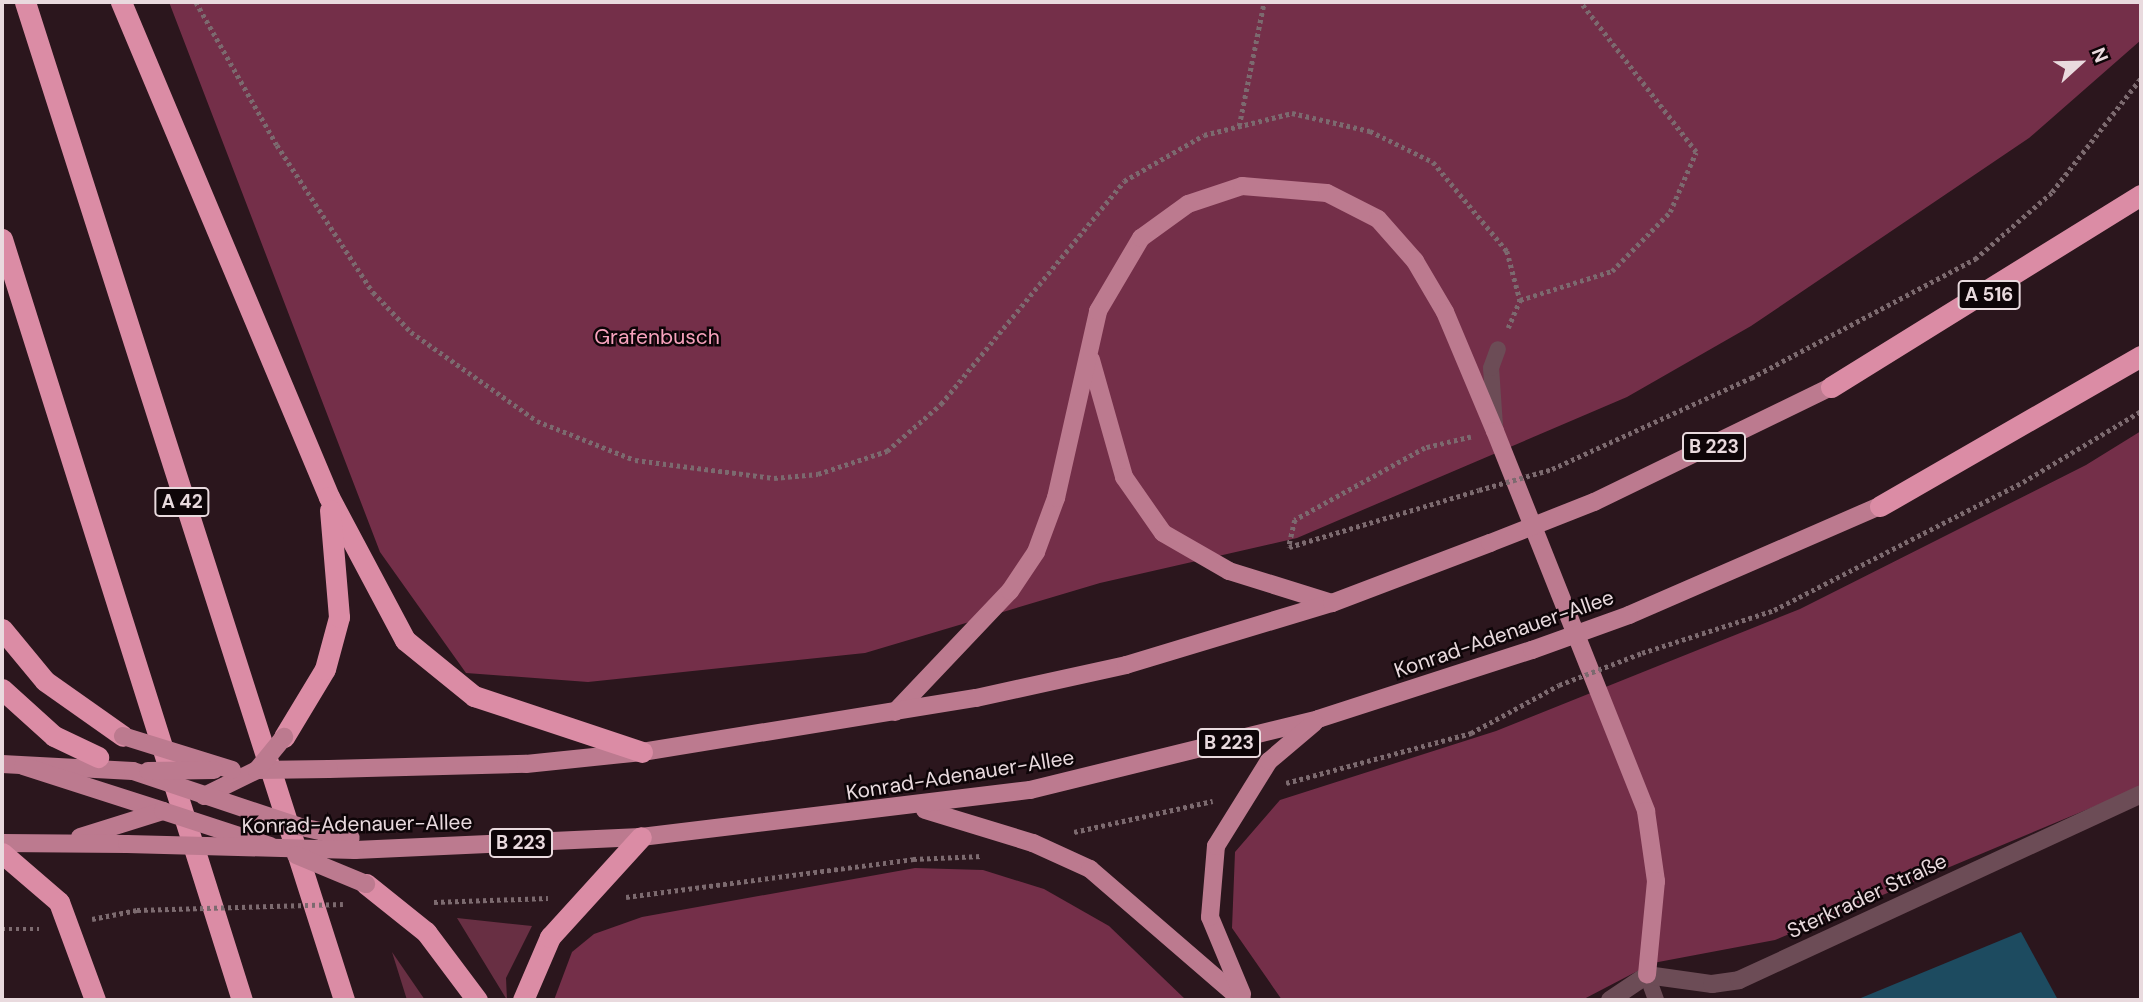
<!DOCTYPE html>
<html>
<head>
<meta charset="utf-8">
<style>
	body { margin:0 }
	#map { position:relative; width:2143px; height:1002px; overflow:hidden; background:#2b161d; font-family:"DM Sans",sans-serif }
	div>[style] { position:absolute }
	.green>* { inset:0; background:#682f43 }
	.forest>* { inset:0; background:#742f49 }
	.building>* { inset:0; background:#1d4b60 }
	.path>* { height:4.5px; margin-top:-2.25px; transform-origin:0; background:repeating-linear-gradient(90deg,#7c6a6f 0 3.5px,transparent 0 7px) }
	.lane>* { height:16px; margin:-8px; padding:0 8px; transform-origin:8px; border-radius:8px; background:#6c4c56 }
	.street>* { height:18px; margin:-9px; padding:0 9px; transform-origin:9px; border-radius:9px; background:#6c4c56 }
	.primary>* { height:18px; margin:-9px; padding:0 9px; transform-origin:9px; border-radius:9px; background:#bc7a8f }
	.highway>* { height:21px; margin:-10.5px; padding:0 10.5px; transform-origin:10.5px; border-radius:10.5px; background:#db8ca5 }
	.path-bridge>* { height:4.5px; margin-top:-2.25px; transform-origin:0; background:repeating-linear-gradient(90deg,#7c6a6f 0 3.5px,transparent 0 7px) }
	.primary-bridge>* { height:18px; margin:-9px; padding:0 9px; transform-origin:9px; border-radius:9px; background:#bc7a8f }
	span { translate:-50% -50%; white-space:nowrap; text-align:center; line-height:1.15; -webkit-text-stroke:5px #0e0508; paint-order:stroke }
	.shield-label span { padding:2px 5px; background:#0e0508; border:2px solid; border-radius:5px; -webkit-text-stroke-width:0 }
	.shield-label { font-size:19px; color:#e9dade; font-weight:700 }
	.park-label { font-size:21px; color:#f8a3be }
	.street-label { font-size:21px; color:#e9dade }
	.frame { position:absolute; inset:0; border:4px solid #e9dade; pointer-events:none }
	.north { position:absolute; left:2045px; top:28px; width:70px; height:70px; -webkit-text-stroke:5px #0e0508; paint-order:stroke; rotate:68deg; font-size:19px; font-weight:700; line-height:28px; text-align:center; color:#e9dade }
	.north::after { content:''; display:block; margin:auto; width:24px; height:32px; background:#e9dade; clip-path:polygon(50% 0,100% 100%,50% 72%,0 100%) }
</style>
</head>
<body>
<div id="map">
	<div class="green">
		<i style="clip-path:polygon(457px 918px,532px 926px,506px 978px,507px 1000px)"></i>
		<i style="clip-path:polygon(392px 952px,425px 1000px,407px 1000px)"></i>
	</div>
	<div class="forest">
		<i style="clip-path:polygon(169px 2px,2141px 2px,2141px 40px,2029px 138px,1751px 326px,1627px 397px,1297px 538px,1100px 583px,865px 653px,588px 682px,466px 673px,380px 552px)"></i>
		<i style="clip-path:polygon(2141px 431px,2141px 787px,1775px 940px,1653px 963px,1582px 1000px,1282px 1000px,1232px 928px,1235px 852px,1280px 800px,1496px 731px,1800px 609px,2086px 465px)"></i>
		<i style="clip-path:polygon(915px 868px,983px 870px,1044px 889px,1109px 926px,1186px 1000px,554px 1000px,572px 952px,594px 934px,642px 917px)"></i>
	</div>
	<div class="building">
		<i style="clip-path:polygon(2021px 932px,2058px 1000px,1856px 1000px)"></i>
	</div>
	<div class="path">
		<i style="left:196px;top:2px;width:164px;rotate:60.5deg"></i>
		<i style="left:277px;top:145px;width:176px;rotate:56.9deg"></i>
		<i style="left:373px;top:292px;width:55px;rotate:46.5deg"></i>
		<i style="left:411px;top:332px;width:154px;rotate:35.2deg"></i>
		<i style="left:537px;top:421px;width:105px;rotate:21.7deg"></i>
		<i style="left:635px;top:460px;width:140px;rotate:7.4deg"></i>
		<i style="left:774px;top:478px;width:44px;rotate:-5.2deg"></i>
		<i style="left:818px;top:474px;width:73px;rotate:-18.4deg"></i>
		<i style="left:887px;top:451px;width:72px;rotate:-41deg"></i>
		<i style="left:941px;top:404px;width:288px;rotate:-50.6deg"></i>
		<i style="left:1124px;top:181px;width:92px;rotate:-29.9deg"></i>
		<i style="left:1204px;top:135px;width:91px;rotate:-14deg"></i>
		<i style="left:1292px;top:113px;width:80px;rotate:13deg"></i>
		<i style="left:1370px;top:131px;width:70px;rotate:26.2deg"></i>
		<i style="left:1433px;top:162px;width:116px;rotate:50.3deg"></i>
		<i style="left:1507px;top:251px;width:51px;rotate:75.1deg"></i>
		<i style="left:1239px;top:126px;width:126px;rotate:-78.6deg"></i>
		<i style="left:1508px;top:328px;width:30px;rotate:-67deg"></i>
		<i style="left:1520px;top:300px;width:96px;rotate:-17.5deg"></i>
		<i style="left:1612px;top:271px;width:83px;rotate:-45.5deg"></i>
		<i style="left:1670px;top:212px;width:65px;rotate:-66.6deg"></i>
		<i style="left:1696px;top:152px;width:190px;rotate:-127.7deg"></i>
		<i style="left:1471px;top:437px;width:47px;rotate:166.6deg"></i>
		<i style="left:1425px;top:448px;width:149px;rotate:151deg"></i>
		<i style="left:1295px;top:520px;width:28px;rotate:103deg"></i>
		<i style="left:1289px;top:547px;width:198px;rotate:-16.7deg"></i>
		<i style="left:1552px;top:469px;width:219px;rotate:-24.6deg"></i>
		<i style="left:1751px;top:378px;width:254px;rotate:-28deg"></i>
		<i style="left:1975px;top:259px;width:102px;rotate:-41deg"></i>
		<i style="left:2052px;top:192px;width:145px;rotate:-52deg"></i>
		<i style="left:1642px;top:653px;width:139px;rotate:-18deg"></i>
		<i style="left:1774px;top:610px;width:280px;rotate:-27.2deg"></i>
		<i style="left:2023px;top:482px;width:138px;rotate:-31deg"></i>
		<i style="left:1286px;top:783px;width:192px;rotate:-15.1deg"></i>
		<i style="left:1471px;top:733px;width:100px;rotate:-28.6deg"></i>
		<i style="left:1074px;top:832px;width:142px;rotate:-12.6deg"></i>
		<i style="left:626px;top:897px;width:290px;rotate:-7.5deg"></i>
		<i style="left:913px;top:859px;width:69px;rotate:-2.5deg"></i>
		<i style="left:434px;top:902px;width:114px;rotate:-2deg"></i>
		<i style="left:92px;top:919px;width:46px;rotate:-11.3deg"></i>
		<i style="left:2px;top:929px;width:37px"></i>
	</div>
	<div class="lane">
		<i style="left:1495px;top:426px;width:58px;rotate:-93.9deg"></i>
		<i style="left:1491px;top:368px;width:20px;rotate:-70deg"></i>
		<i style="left:1647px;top:975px;width:27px;rotate:70deg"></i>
	</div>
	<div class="street">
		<i style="left:1610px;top:1000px;width:45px;rotate:-34deg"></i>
		<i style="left:1647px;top:975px;width:66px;rotate:7.9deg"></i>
		<i style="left:1712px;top:984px;width:27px;rotate:-8deg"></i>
		<i style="left:1739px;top:980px;width:443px;rotate:-24.8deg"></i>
	</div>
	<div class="primary">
		<i style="left:1091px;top:360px;width:122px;rotate:74.2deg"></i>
		<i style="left:1124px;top:477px;width:68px;rotate:55.1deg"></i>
		<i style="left:1163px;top:533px;width:76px;rotate:29.9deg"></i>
		<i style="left:1229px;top:571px;width:108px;rotate:17.3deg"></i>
		<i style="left:1594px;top:502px;width:263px;rotate:-25.9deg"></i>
		<i style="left:1629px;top:615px;width:274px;rotate:-23.5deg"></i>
		<i style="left:895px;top:712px;width:167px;rotate:-46.5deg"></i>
		<i style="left:1010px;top:591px;width:47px;rotate:-56.3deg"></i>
		<i style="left:1036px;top:552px;width:58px;rotate:-69.7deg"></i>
		<i style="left:1056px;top:498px;width:192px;rotate:-77.3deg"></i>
		<i style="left:1098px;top:311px;width:85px;rotate:-59.5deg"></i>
		<i style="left:1141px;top:238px;width:58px;rotate:-35.9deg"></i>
		<i style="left:1188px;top:204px;width:57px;rotate:-18.4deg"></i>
		<i style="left:1242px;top:186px;width:85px;rotate:4.7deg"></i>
		<i style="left:1327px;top:193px;width:57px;rotate:27deg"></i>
		<i style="left:1378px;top:219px;width:56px;rotate:48.6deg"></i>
		<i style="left:1415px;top:261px;width:59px;rotate:59.5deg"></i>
		<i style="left:1445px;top:312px;width:129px;rotate:67.2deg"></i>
		<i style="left:1495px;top:431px;width:409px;rotate:68.3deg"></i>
		<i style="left:1646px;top:811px;width:71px;rotate:81.9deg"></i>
		<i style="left:1656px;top:881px;width:94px;rotate:95.5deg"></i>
		<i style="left:2px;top:764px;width:131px;rotate:3.1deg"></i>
		<i style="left:23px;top:766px;width:147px;rotate:17.8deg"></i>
		<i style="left:329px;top:769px;width:197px;rotate:-1.5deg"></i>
		<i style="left:526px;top:764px;width:117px;rotate:-5.9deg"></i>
		<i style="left:642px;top:752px;width:338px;rotate:-9.2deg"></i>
		<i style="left:976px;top:698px;width:154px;rotate:-12.4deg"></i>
		<i style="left:1126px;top:665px;width:215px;rotate:-16.8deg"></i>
		<i style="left:1332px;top:603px;width:169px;rotate:-20.8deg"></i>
		<i style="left:204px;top:796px;width:59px;rotate:-26.1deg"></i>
		<i style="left:925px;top:810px;width:113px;rotate:17deg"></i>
		<i style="left:1033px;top:843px;width:63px;rotate:24.5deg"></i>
		<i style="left:1090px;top:869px;width:201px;rotate:40.8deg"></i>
		<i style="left:80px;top:837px;width:87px;rotate:-17.4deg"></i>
		<i style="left:2px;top:843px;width:125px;rotate:0.5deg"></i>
		<i style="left:355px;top:850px;width:286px;rotate:-2.6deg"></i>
		<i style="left:641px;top:837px;width:392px;rotate:-6.9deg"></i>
		<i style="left:1030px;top:790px;width:297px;rotate:-13.8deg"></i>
		<i style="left:1318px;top:719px;width:225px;rotate:-17.9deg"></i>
		<i style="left:1242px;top:994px;width:83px;rotate:-112.6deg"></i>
		<i style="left:1210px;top:917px;width:71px;rotate:-85.2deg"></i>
		<i style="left:1216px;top:846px;width:100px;rotate:-58.1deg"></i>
		<i style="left:1269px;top:761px;width:59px;rotate:-40.2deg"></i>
	</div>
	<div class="highway">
		<i style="left:25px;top:2px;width:1048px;rotate:72.27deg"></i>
		<i style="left:121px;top:2px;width:537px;rotate:67.21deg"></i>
		<i style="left:329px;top:497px;width:162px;rotate:62deg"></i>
		<i style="left:405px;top:640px;width:89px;rotate:39.1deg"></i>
		<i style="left:474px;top:696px;width:177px;rotate:18.4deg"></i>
		<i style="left:2px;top:239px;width:798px;rotate:72.5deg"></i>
		<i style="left:1831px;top:387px;width:365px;rotate:-31.8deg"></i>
		<i style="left:1880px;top:506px;width:301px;rotate:-29.9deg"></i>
		<i style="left:2px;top:629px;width:67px;rotate:50.4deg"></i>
		<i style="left:45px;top:681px;width:95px;rotate:35.2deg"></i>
		<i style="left:2px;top:689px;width:70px;rotate:42.1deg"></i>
		<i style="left:54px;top:736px;width:49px;rotate:25.5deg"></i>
		<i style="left:284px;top:737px;width:79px;rotate:-58.9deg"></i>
		<i style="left:325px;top:669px;width:54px;rotate:-74.9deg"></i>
		<i style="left:339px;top:617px;width:107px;rotate:-94.8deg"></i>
		<i style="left:2px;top:853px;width:75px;rotate:40.7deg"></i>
		<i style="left:59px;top:902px;width:104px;rotate:69.8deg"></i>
		<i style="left:366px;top:884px;width:77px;rotate:38.7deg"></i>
		<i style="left:426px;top:932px;width:85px;rotate:53.1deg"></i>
		<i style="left:523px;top:1000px;width:69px;rotate:-66.8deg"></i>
		<i style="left:550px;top:937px;width:135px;rotate:-47.7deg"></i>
	</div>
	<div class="path-bridge">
		<i style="left:1479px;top:490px;width:76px;rotate:-16deg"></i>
		<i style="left:1559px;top:685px;width:89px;rotate:-21.1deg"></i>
		<i style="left:137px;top:910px;width:206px;rotate:-1.7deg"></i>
	</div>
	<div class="primary-bridge">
		<i style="left:1490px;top:543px;width:112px;rotate:-21.5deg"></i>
		<i style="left:1532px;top:650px;width:103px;rotate:-19.8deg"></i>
		<i style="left:123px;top:736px;width:114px;rotate:17.3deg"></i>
		<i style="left:257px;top:770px;width:72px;rotate:-0.8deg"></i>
		<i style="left:257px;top:770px;width:43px;rotate:-50.7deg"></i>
		<i style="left:133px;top:771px;width:173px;rotate:18.5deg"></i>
		<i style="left:297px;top:826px;width:55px;rotate:12.5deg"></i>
		<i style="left:148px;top:771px;width:66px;rotate:-0.9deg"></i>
		<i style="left:163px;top:811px;width:113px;rotate:18.1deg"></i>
		<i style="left:127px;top:844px;width:228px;rotate:1.5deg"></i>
		<i style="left:296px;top:855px;width:76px;rotate:22.5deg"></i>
	</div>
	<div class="shield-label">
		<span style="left:1989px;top:295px">A 516</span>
		<span style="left:1714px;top:447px">B 223</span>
		<span style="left:182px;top:502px">A 42</span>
		<span style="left:1229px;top:743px">B 223</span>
		<span style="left:521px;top:843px">B 223</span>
	</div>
	<div class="park-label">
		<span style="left:657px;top:337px">Grafenbusch</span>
	</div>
	<div class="street-label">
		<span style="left:1504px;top:634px;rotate:-19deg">Konrad-Adenauer-Allee</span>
		<span style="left:960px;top:775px;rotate:-9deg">Konrad-Adenauer-Allee</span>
		<span style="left:357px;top:824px;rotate:-1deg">Konrad-Adenauer-Allee</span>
		<span style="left:1867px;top:896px;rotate:-25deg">Sterkrader Straße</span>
	</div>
	<div class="frame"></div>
	<div class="north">N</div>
</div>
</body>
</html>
